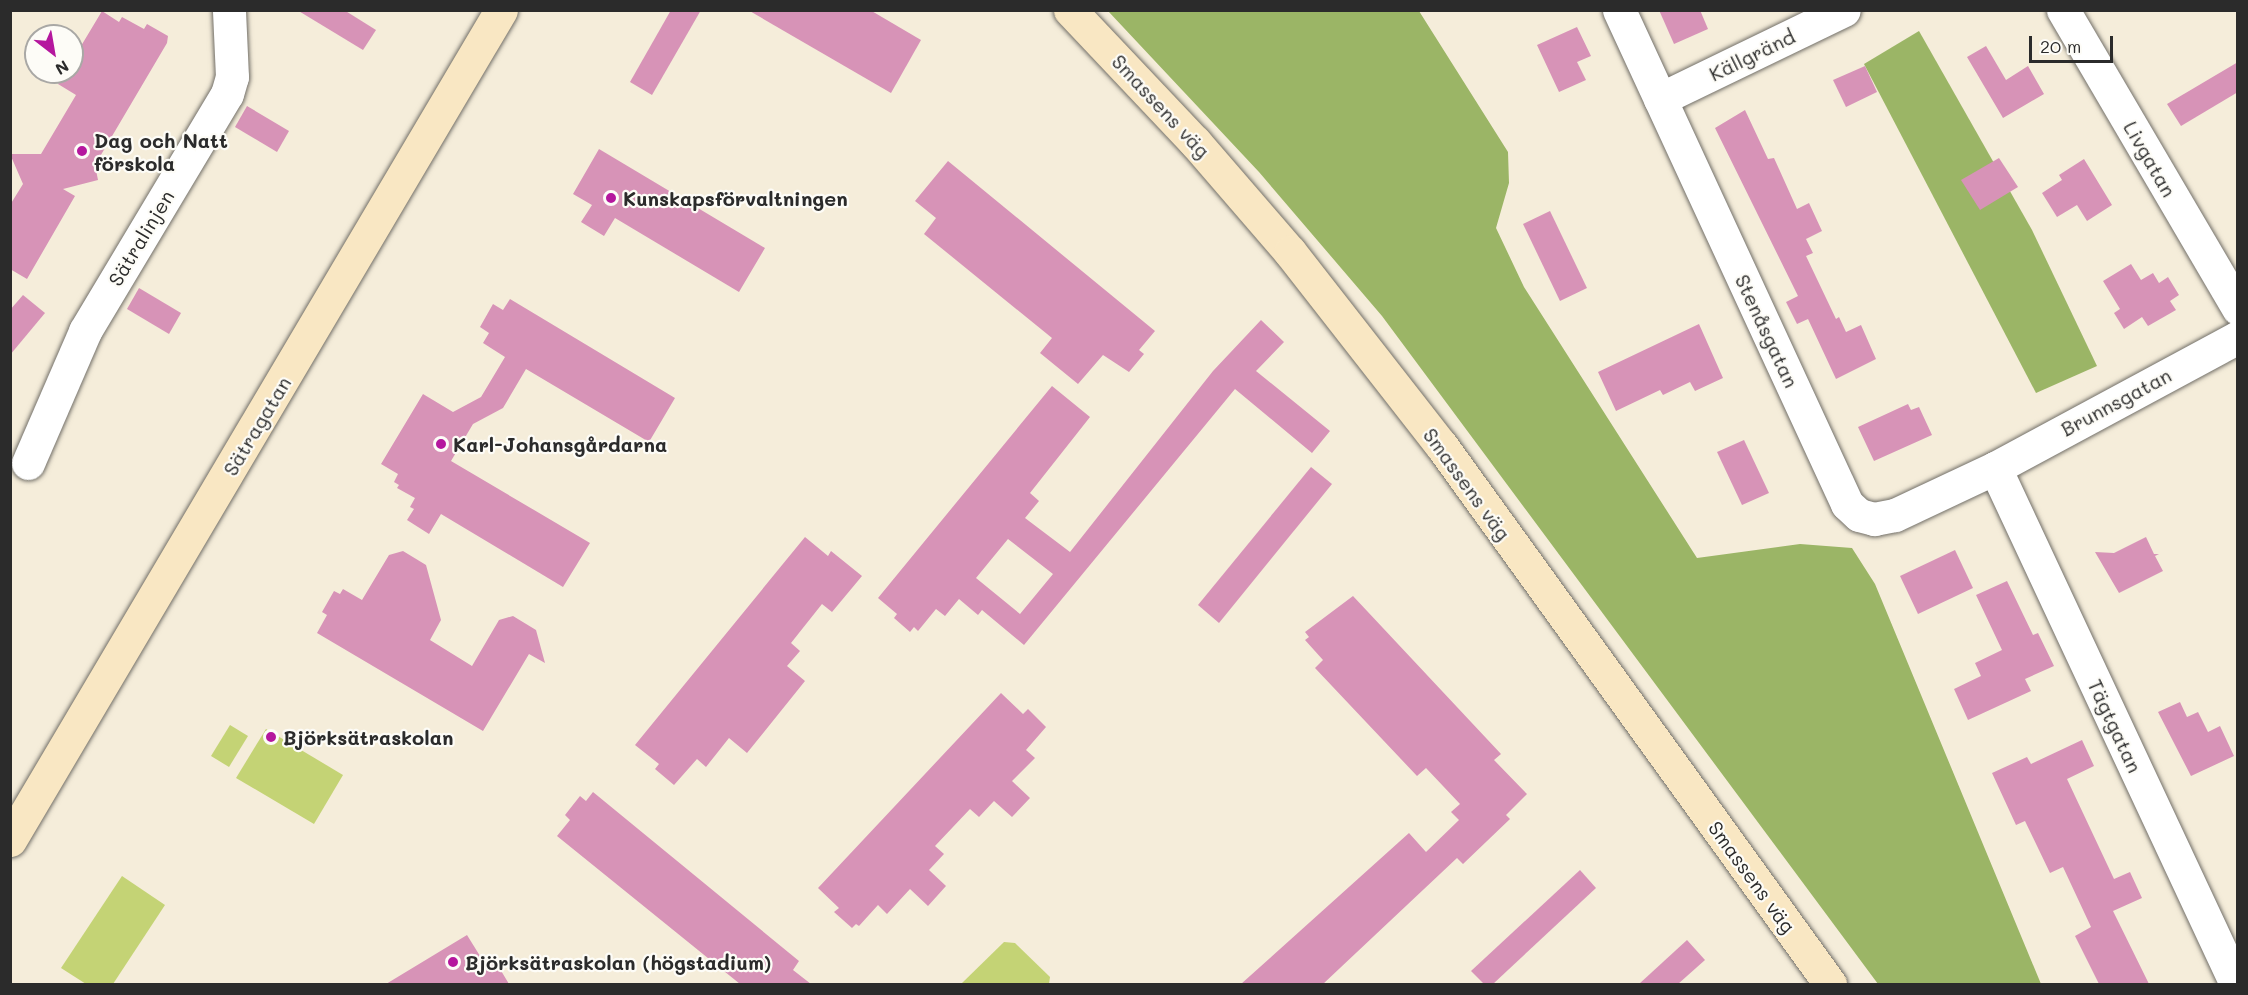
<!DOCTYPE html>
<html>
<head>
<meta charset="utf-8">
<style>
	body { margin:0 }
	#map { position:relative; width:2248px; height:995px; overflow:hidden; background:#f5edda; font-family:Mali,sans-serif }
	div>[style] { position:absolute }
	.green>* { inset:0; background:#c4d375 }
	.forest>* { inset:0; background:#9bb566 }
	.building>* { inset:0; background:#d793b7 }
	.roads { filter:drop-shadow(0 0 2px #726f68) drop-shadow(0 0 2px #726f68) }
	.street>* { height:33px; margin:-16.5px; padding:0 16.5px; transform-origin:16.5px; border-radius:16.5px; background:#fff }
	.secondary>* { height:33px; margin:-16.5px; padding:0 16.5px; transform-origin:16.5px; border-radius:16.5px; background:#f9e7c3 }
	.dots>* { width:16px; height:16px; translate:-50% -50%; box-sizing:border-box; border:3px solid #fdfcf7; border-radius:50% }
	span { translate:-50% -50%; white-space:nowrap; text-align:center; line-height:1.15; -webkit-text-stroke:4.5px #fdfcf7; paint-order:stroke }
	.street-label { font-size:20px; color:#2b2b2b }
	.poi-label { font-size:20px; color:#2b2b2b; font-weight:700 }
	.left { translate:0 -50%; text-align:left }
	.frame { position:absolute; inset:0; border:12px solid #2b2b2b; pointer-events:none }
	.north { position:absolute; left:24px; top:24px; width:60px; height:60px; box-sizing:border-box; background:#fdfcf7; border:2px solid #a9a8a5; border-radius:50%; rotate:149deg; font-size:16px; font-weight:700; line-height:24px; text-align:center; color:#2b2b2b }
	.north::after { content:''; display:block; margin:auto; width:21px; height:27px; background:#b5179e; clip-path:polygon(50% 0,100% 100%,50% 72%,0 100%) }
	.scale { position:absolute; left:2029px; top:36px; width:84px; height:27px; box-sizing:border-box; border:3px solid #2b2b2b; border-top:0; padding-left:8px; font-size:18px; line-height:21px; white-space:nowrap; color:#2b2b2b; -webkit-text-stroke:4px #fdfcf7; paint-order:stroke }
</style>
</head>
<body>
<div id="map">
	<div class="green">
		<i style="clip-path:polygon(230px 725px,248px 736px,229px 767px,211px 756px)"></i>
		<i style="clip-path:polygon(266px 729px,343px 775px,314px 824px,236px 778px)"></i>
		<i style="clip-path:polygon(122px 876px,165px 905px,113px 984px,86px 984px,61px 968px)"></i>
		<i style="clip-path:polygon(1004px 942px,1015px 943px,1050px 977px,1049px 984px,961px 984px)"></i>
	</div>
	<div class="forest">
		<i style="clip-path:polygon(1108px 11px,1419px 11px,1508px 152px,1509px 183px,1496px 228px,1524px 287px,1697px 558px,1800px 544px,1852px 548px,1875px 584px,2041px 984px,1878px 984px,1382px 316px,1259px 172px)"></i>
		<i style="clip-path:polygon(1919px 31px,2032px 230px,2097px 366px,2036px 393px,1864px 64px)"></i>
	</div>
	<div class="building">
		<i style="clip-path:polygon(297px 10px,344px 10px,376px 30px,363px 50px)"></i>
		<i style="clip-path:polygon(671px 10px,701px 10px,652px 95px,630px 82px)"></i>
		<i style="clip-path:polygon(748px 10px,870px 10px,921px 40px,891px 93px)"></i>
		<i style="clip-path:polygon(1659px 10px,1700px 10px,1708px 29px,1674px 44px)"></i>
		<i style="clip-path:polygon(102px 11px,119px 22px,122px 17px,144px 29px,147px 24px,168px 36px,167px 43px,95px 165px,98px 180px,63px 189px,75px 196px,27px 279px,10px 269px,10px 205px,23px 184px,10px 154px,41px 154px,76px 95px,58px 84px,65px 72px,72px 72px,72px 61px)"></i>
		<i style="clip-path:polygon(1577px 27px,1591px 56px,1577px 62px,1586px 80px,1559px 92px,1537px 45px)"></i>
		<i style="clip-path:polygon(1986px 46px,2006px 80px,2028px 66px,2044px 94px,2003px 118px,1967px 57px)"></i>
		<i style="clip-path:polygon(2238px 62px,2238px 92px,2181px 126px,2167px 104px)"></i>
		<i style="clip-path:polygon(1865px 66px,1877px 92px,1846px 107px,1833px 80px)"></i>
		<i style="clip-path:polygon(247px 106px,289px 131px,277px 152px,235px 127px)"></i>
		<i style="clip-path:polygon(1745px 110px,1768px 159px,1774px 158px,1797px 209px,1809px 203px,1822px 231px,1806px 239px,1813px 253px,1806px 256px,1836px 319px,1839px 317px,1846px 332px,1861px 325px,1876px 359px,1836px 379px,1808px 319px,1797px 324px,1786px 302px,1798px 296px,1715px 128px)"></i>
		<i style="clip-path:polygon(599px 149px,765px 248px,739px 292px,615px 218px,604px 236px,581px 222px,592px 205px,573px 194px)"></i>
		<i style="clip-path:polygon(1999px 158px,2018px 187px,1980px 210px,1961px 180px)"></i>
		<i style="clip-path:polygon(2084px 159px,2112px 205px,2087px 221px,2077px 205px,2057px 217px,2042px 193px,2062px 180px,2059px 175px)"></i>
		<i style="clip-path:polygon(948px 161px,1155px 331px,1139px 350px,1144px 354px,1129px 372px,1103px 355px,1078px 384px,1040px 353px,1052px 338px,924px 234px,936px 218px,915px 201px)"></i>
		<i style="clip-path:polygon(1550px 211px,1587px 288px,1560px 301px,1523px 224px)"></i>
		<i style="clip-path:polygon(2131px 264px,2141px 280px,2153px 273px,2159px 283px,2168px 277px,2179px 295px,2170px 301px,2176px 310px,2148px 326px,2142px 317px,2124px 329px,2114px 313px,2120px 309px,2103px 281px)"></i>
		<i style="clip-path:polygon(139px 288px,181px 313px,169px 334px,127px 309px)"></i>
		<i style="clip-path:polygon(23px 295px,45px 313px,10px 355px,10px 310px)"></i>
		<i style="clip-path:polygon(510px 299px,675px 398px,649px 442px,526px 369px,503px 408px,473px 424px,451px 461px,590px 543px,563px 587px,441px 514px,429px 534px,407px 520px,414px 509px,410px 507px,415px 498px,397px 488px,399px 485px,394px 482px,398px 474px,381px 464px,423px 394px,453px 412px,481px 397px,505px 357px,483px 343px,489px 333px,480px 327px,493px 304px,503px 310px)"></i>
		<i style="clip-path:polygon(evenodd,1261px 320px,1284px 342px,1256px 371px,1330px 431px,1312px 453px,1235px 389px,1024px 645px,982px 610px,978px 615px,959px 599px,945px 616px,936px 609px,918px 631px,914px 627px,910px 632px,894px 618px,897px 614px,878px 598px,1052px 386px,1090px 417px,1030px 493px,1039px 501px,1025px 518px,1070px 552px,1213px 371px,1261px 320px,1008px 539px,1053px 574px,1020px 614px,976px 578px,1008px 539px)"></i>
		<i style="clip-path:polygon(1699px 324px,1723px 378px,1695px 391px,1690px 382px,1663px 395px,1660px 390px,1616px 411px,1598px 372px)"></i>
		<i style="clip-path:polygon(1908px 404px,1911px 410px,1919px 407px,1932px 435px,1874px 461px,1858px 427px)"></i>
		<i style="clip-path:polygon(1744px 440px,1769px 493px,1742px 505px,1717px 452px)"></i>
		<i style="clip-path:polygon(1311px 467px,1332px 484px,1219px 623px,1198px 605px)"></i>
		<i style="clip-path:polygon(805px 537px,828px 556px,831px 551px,862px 576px,832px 612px,822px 604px,791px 643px,800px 651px,787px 666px,805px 681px,747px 753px,729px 738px,706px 767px,697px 759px,674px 785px,655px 769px,659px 764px,635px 745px)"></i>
		<i style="clip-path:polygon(2146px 537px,2154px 554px,2159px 554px,2155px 556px,2163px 571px,2119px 593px,2095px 552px,2114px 553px)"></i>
		<i style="clip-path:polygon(1955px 550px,1973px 588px,1918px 614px,1900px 576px)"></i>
		<i style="clip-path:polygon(403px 551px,426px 565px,441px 620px,430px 640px,472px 666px,499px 620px,513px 616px,536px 630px,545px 663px,529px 654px,483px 731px,317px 633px,327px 615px,322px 612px,334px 591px,340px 594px,343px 589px,362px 600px,389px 555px)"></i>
		<i style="clip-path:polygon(2007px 581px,2033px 635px,2038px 633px,2054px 666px,2025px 679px,2031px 691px,1968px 720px,1954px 689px,1981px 676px,1975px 663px,2002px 650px,1976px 595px)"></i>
		<i style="clip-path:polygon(1353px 596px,1501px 754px,1494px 760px,1527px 794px,1506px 815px,1510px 819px,1463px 864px,1457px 858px,1323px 984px,1241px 984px,1409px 833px,1426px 852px,1459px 820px,1451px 812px,1460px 804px,1426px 768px,1417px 776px,1315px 668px,1323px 660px,1305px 640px,1309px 637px,1305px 632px)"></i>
		<i style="clip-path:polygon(1001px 693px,1023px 714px,1028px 709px,1046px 727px,1026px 750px,1035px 758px,1012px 781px,1030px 798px,1012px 817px,994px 801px,979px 817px,970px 809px,935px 846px,944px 854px,929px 870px,946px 886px,928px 906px,910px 889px,887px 914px,878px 905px,859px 926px,856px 924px,852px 928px,834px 912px,839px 908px,818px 888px)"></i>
		<i style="clip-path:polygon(2180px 702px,2187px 717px,2198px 712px,2208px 732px,2220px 726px,2234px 756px,2191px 776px,2158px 712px)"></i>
		<i style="clip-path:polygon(2082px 740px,2094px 766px,2067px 779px,2114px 879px,2130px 872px,2142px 898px,2113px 911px,2149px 984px,2099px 984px,2075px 936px,2091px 927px,2063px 867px,2050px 873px,2025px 821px,2016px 825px,1992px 773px,2027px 757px,2031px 764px)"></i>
		<i style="clip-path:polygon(593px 792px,799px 961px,793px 970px,811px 984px,740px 984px,557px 836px,570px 820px,565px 815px,580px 796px,586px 801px)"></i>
		<i style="clip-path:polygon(1580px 870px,1596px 888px,1493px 984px,1484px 984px,1471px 971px)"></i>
		<i style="clip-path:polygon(467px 935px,485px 964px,494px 959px,509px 984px,386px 984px)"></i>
		<i style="clip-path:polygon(1687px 940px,1705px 960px,1678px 984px,1639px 984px)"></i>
	</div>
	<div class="roads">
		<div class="street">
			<i style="left:1619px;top:10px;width:544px;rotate:65.22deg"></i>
			<i style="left:1847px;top:504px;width:16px;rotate:43deg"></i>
			<i style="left:1859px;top:515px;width:16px;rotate:15deg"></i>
			<i style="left:1874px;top:519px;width:21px;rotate:-11deg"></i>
			<i style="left:1895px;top:515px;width:110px;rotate:-25.2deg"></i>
			<i style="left:1995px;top:468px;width:276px;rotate:-28.3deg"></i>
			<i style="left:2063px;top:10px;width:346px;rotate:59.6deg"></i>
			<i style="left:1660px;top:99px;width:204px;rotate:-25.8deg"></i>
			<i style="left:28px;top:463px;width:144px;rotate:-66.6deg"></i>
			<i style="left:85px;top:331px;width:276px;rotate:-59.1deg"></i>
			<i style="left:227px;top:94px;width:18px;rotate:-74deg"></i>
			<i style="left:232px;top:77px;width:67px;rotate:-92.6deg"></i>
			<i style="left:1995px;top:468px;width:570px;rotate:64.96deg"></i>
		</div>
		<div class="secondary">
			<i style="left:1070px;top:10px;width:182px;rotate:46.6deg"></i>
			<i style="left:1195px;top:142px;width:145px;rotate:49.2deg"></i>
			<i style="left:1290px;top:252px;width:245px;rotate:52deg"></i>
			<i style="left:1441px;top:445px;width:665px;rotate:54.18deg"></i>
			<i style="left:10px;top:840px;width:964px;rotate:-59.39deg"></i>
		</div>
	</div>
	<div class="dots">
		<i style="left:82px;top:151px;background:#b5179e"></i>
		<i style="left:611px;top:198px;background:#b5179e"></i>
		<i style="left:441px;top:444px;background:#b5179e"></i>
		<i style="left:271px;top:737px;background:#b5179e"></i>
		<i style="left:453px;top:962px;background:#b5179e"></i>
	</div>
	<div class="street-label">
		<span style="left:1752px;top:55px;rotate:-26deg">Källgränd</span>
		<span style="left:1161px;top:106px;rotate:47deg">Smassens väg</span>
		<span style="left:2150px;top:159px;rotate:60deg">Livgatan</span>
		<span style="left:141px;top:238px;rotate:-59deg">Sätralinjen</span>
		<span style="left:1767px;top:331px;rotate:65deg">Stenåsgatan</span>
		<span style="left:2116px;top:402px;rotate:-28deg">Brunnsgatan</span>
		<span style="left:257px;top:426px;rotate:-59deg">Sätragatan</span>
		<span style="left:1467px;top:484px;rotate:54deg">Smassens väg</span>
		<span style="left:2115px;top:726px;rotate:65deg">Tägtgatan</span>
		<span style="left:1752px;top:877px;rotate:54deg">Smassens väg</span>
	</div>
	<div class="poi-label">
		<span class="left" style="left:94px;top:152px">Dag och Natt<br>förskola</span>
		<span class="left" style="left:623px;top:198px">Kunskapsförvaltningen</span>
		<span class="left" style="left:453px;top:444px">Karl-Johansgårdarna</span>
		<span class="left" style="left:283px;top:737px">Björksätraskolan</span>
		<span class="left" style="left:465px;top:962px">Björksätraskolan (högstadium)</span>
	</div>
	<div class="frame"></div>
	<div class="north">N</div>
	<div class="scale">20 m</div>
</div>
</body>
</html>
